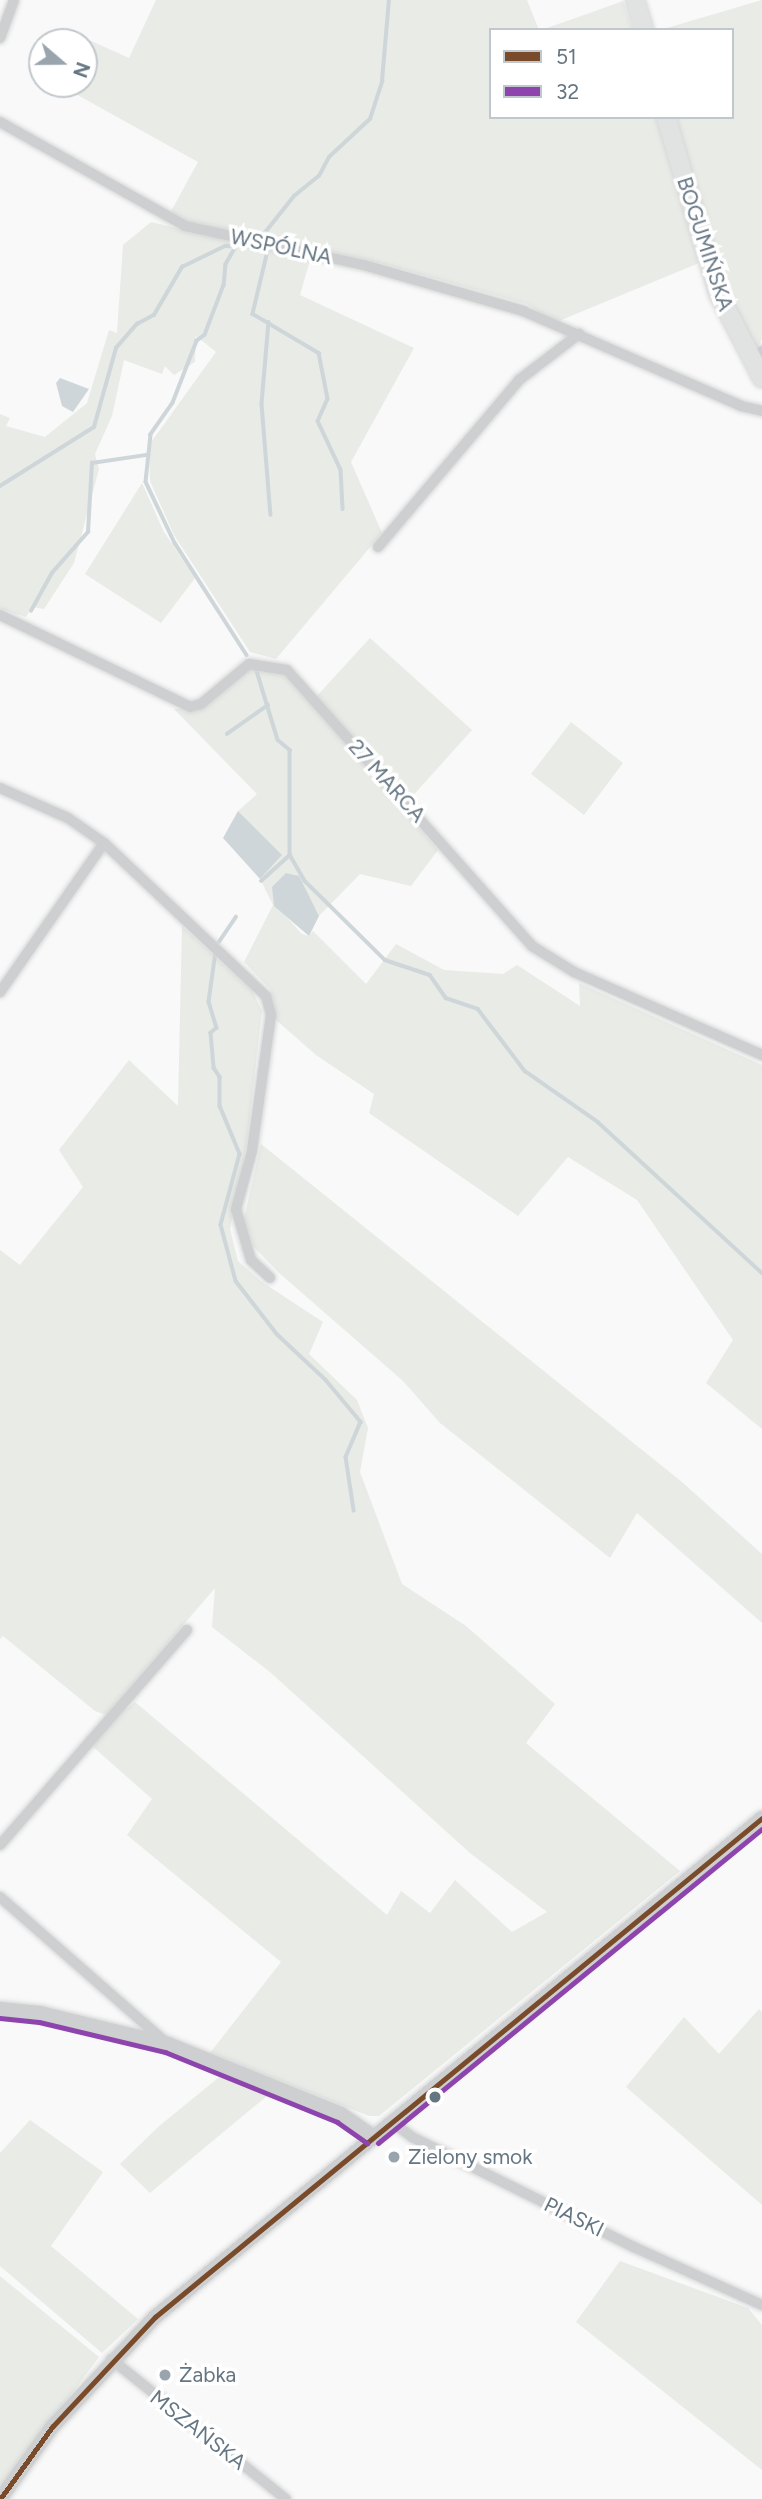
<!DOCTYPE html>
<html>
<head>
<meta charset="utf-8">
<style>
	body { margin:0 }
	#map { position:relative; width:762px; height:2499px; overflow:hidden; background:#f9f9f9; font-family:Figtree,sans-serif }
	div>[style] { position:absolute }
	.green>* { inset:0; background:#e8ebe6 }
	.water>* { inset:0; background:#ced6d9 }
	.stream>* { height:3.5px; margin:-1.75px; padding:0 1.75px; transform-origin:1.75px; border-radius:1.75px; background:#ced6d9 }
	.roads { filter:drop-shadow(0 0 2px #d5d6d7) drop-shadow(0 0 2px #d5d6d7) }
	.minor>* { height:10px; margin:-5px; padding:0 5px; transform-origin:5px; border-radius:5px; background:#cecfd0 }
	.tertiary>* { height:14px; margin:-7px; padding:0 7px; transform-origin:7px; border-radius:7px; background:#cecfd0 }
	.primary>* { height:18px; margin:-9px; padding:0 9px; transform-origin:9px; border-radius:9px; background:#e1e2e2 }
	.bus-1>* { height:5px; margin:-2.5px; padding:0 2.5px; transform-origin:2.5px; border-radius:2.5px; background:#7a4b2a }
	.bus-2>* { height:5px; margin:-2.5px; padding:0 2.5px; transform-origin:2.5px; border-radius:2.5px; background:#8e44ad }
	.dots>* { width:19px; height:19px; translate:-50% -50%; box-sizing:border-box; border:4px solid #fff; border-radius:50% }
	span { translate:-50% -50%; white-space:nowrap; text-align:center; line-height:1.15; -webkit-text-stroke:7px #fff; paint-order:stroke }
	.street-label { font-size:21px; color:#657683 }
	.poi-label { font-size:21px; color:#657683 }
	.left { translate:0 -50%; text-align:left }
	.legend { position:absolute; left:489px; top:28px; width:245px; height:91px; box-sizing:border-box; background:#fff; border:2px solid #c1c8cd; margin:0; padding:9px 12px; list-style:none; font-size:21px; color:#657683 }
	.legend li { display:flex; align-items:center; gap:14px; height:35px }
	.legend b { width:35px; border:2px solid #c1c8cd }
	.north { position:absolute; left:28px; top:28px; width:70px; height:70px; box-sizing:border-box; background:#fff; border:2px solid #c1c8cd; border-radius:50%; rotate:110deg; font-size:19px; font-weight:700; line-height:28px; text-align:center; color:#657683 }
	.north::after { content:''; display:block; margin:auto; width:24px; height:32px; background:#99a4ac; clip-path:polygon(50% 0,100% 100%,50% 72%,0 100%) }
</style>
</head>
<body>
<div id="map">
	<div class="green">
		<i style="clip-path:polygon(156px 0,527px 0,539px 30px,491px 30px,491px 117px,656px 117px,699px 263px,554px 323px,527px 304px,373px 261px,206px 227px,169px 215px,198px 162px,65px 88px,67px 84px,84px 84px,84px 49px,89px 40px,129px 58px)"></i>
		<i style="clip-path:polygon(762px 0,762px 339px,754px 355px,716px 256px,676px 117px,732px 117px,732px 30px,660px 30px)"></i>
		<i style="clip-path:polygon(623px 1px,633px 30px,541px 30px,587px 14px)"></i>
		<i style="clip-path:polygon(151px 222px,310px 260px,300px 295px,414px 348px,351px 462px,382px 533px,276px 659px,250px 652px,174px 535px,150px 481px,149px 445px,216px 352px,196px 336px,195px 362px,174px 375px,165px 366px,162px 374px,124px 360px,112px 416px,95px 454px,99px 469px,74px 563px,44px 609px,32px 607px,26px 617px,0 609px,0 414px,10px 418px,6px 426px,45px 437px,87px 403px,109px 330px,117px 333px,123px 245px)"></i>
		<i style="clip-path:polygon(142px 483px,164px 532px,195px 578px,161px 623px,85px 574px)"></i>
		<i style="clip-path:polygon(370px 638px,472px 730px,409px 800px,316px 697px)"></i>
		<i style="clip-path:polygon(274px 667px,288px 676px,438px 850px,411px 886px,360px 874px,319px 916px,298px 876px,286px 873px,274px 903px,302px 934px,309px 936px,313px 931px,366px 984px,396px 944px,444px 970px,503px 974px,517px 965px,580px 1006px,579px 983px,762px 1065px,762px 1429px,706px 1383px,733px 1340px,637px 1200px,568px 1157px,518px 1216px,369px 1113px,374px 1094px,316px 1055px,276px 1020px,270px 989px,244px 962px,273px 905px,260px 879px,281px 855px,238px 811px,257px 794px,174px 709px,203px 708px,248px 669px)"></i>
		<i style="clip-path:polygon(571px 722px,623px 763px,584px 815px,531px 774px)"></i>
		<i style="clip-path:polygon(182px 926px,253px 992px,262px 1011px,247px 1142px,230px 1229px,238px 1261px,262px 1282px,323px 1322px,309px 1354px,357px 1400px,368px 1428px,360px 1472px,402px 1584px,466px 1626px,555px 1704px,526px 1743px,680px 1871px,379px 2116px,369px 2116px,210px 2053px,281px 1962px,127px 1835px,152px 1799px,91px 1745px,114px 1718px,135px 1702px,387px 1915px,401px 1891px,430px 1913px,455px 1880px,512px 1932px,547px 1912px,470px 1853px,270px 1672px,212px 1627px,215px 1588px,106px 1715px,95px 1711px,3px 1636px,0 1639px,0 1250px,20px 1265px,83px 1187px,59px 1150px,129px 1060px,178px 1106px)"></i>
		<i style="clip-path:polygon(261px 1144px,682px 1482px,762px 1554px,762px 1623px,637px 1513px,610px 1558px,440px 1423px,403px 1381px,278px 1272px,253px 1246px,244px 1218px)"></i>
		<i style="clip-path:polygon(759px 2009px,762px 2012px,762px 2205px,626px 2087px,684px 2017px,719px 2054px)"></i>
		<i style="clip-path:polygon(223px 2074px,267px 2096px,150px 2193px,120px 2164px,158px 2127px)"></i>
		<i style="clip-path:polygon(30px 2120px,103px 2172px,51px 2246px,138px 2319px,102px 2353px,0 2266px,0 2153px)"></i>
		<i style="clip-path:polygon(620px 2261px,748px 2308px,762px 2325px,762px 2470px,576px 2322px)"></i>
		<i style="clip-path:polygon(0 2276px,99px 2357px,2px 2486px,0 2484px)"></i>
	</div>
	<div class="water">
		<i style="clip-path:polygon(60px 378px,89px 389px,73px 412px,62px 406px,56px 383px)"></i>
		<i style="clip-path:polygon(238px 811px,282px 855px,260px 879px,223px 838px)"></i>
		<i style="clip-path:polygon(286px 873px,299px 876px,319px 916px,309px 936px,274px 906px,272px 887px)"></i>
	</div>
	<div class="stream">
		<i style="left:263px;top:235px;width:50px;rotate:-51.5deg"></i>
		<i style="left:294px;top:196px;width:32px;rotate:-39deg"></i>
		<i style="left:319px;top:176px;width:21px;rotate:-62deg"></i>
		<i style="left:329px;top:157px;width:56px;rotate:-42.8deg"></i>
		<i style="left:370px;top:119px;width:40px;rotate:-72deg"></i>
		<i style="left:382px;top:81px;width:81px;rotate:-85.1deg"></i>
		<i style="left:236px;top:247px;width:20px;rotate:120deg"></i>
		<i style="left:226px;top:264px;width:21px;rotate:95deg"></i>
		<i style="left:224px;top:285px;width:53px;rotate:110.8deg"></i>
		<i style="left:205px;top:335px;width:10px;rotate:143deg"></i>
		<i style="left:197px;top:341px;width:66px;rotate:111.2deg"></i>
		<i style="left:173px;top:403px;width:39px;rotate:125deg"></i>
		<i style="left:151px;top:435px;width:47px;rotate:96.1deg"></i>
		<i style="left:146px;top:482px;width:68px;rotate:64.6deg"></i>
		<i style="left:175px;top:543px;width:133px;rotate:57.3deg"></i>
		<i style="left:269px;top:322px;width:82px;rotate:94.9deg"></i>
		<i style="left:262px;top:404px;width:111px;rotate:85.4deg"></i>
		<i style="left:0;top:486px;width:111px;rotate:-32.1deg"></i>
		<i style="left:94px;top:427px;width:82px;rotate:-74.4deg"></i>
		<i style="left:116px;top:348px;width:32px;rotate:-49deg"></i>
		<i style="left:137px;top:324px;width:19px;rotate:-28deg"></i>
		<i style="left:154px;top:315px;width:56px;rotate:-59.7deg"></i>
		<i style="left:182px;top:267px;width:48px;rotate:-26deg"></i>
		<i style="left:225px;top:246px;width:27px;rotate:2deg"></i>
		<i style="left:252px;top:247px;width:16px;rotate:14deg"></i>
		<i style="left:268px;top:251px;width:65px;rotate:103.4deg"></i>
		<i style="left:253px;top:314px;width:77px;rotate:30.6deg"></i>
		<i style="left:319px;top:353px;width:47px;rotate:78.9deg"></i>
		<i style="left:328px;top:399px;width:24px;rotate:114deg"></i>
		<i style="left:318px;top:421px;width:54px;rotate:64.9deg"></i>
		<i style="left:341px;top:470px;width:39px;rotate:87deg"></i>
		<i style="left:31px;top:611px;width:43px;rotate:-61.1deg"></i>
		<i style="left:52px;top:573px;width:55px;rotate:-48.7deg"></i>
		<i style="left:88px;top:532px;width:69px;rotate:-86.7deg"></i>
		<i style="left:92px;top:463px;width:55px;rotate:-8.4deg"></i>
		<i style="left:257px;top:671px;width:72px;rotate:73.1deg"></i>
		<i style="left:278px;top:740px;width:16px;rotate:40deg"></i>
		<i style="left:290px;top:750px;width:105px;rotate:90deg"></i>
		<i style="left:290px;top:855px;width:30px;rotate:60deg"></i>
		<i style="left:305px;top:881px;width:112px;rotate:44.6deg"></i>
		<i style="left:385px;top:960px;width:47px;rotate:18.4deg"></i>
		<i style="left:430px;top:975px;width:28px;rotate:55deg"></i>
		<i style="left:446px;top:998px;width:34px;rotate:19deg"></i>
		<i style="left:478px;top:1009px;width:78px;rotate:52.8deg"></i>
		<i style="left:525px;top:1071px;width:89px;rotate:34.9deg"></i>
		<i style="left:598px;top:1122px;width:223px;rotate:42.6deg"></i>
		<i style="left:227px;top:734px;width:50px;rotate:-35.3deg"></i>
		<i style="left:261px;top:881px;width:39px;rotate:-42deg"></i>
		<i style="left:219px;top:942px;width:30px;rotate:-56deg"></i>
		<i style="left:216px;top:952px;width:50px;rotate:98deg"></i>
		<i style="left:209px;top:1002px;width:27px;rotate:73deg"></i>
		<i style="left:217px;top:1028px;width:8px;rotate:140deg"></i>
		<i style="left:211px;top:1033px;width:35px;rotate:85deg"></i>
		<i style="left:214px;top:1068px;width:11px;rotate:56deg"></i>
		<i style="left:220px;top:1077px;width:29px;rotate:90deg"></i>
		<i style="left:220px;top:1106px;width:52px;rotate:67.4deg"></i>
		<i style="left:240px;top:1154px;width:73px;rotate:105deg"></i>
		<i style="left:221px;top:1225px;width:58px;rotate:75deg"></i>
		<i style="left:236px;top:1281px;width:67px;rotate:52.3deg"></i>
		<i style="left:277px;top:1334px;width:67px;rotate:43.2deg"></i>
		<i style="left:326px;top:1380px;width:55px;rotate:50.2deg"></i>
		<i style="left:361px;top:1422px;width:38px;rotate:113deg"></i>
		<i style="left:346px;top:1457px;width:54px;rotate:81.4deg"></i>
	</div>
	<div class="roads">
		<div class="minor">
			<i style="left:0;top:38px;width:40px;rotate:-69.8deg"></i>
			<i style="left:0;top:122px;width:212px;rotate:29.3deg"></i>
			<i style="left:185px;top:226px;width:183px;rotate:12.3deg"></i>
			<i style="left:364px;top:265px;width:166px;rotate:16.1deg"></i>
			<i style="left:523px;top:311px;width:238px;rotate:23.5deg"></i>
			<i style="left:741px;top:406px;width:22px;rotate:13deg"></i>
			<i style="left:754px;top:366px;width:17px;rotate:-62deg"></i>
			<i style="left:378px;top:547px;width:219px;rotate:-49.8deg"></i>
			<i style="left:519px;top:380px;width:76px;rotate:-37.5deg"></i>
			<i style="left:0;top:615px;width:211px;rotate:25.8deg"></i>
			<i style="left:190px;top:707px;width:11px;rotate:-15deg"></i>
			<i style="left:201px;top:704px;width:62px;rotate:-39.8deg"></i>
			<i style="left:249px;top:664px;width:38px;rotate:9deg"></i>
			<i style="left:287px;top:670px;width:369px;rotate:48.4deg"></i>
			<i style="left:532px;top:946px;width:49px;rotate:31.8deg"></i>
			<i style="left:574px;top:972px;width:206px;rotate:23.8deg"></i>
			<i style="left:0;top:788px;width:74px;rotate:23.8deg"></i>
			<i style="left:68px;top:818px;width:44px;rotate:34.8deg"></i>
			<i style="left:104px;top:843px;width:182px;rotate:124.9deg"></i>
			<i style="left:104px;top:843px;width:223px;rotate:43.4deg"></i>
			<i style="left:266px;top:996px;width:20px;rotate:75deg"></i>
			<i style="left:271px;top:1015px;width:137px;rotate:98deg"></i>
			<i style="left:252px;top:1151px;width:60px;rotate:105.4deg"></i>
			<i style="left:236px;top:1209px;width:53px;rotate:73.6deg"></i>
			<i style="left:251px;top:1260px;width:26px;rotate:43deg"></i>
			<i style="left:0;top:1845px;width:285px;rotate:-49deg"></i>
			<i style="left:0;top:1897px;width:223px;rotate:41.2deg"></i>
			<i style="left:391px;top:2121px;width:26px;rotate:37deg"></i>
			<i style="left:412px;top:2137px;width:248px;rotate:26.4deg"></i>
			<i style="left:634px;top:2247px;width:141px;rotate:24.4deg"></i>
			<i style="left:111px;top:2359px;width:224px;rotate:38.7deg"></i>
		</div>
		<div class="tertiary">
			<i style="left:0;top:2009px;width:40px;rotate:5.7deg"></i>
			<i style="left:40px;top:2013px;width:132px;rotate:13.6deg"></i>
			<i style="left:168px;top:2044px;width:187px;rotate:22deg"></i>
			<i style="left:341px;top:2114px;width:38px;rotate:35deg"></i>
			<i style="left:0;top:2499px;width:89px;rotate:-54.2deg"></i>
			<i style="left:52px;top:2427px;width:151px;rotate:-46.9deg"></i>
			<i style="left:155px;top:2317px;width:786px;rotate:-39.42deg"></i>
		</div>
		<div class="primary">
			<i style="left:635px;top:0;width:31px;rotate:73deg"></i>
			<i style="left:666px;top:117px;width:184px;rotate:73.5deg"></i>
			<i style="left:718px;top:293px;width:96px;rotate:62.6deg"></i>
		</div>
	</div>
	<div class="bus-1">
		<i style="left:0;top:2499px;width:89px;rotate:-54.2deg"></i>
		<i style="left:52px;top:2427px;width:151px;rotate:-46.9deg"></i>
		<i style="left:155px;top:2317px;width:786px;rotate:-39.42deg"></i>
	</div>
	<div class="bus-2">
		<i style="left:0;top:2018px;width:39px;rotate:6deg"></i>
		<i style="left:39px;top:2022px;width:130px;rotate:13.4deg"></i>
		<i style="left:165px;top:2052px;width:186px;rotate:22.1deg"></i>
		<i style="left:337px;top:2122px;width:37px;rotate:35deg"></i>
		<i style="left:378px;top:2143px;width:496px;rotate:-39.3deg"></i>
	</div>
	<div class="dots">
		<i style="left:435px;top:2097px;background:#657683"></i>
		<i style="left:394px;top:2157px;background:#99a4ac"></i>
		<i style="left:165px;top:2375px;background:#99a4ac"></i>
	</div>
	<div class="street-label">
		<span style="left:705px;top:244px;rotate:72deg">BOGUMIŃSKA</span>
		<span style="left:281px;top:247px;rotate:12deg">WSPÓLNA</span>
		<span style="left:387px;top:781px;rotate:48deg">27 MARCA</span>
		<span style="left:574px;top:2217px;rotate:26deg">PIASKI</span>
		<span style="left:198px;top:2430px;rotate:38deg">MSZAŃSKA</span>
	</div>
	<div class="poi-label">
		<span class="left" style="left:408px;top:2157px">Zielony smok</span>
		<span class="left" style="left:179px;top:2375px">Żabka</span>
	</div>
	<ul class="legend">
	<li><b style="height:9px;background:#7a4b2a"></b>51</li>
	<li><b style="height:9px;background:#8e44ad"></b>32</li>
	</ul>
	<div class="north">N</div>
</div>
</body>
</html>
